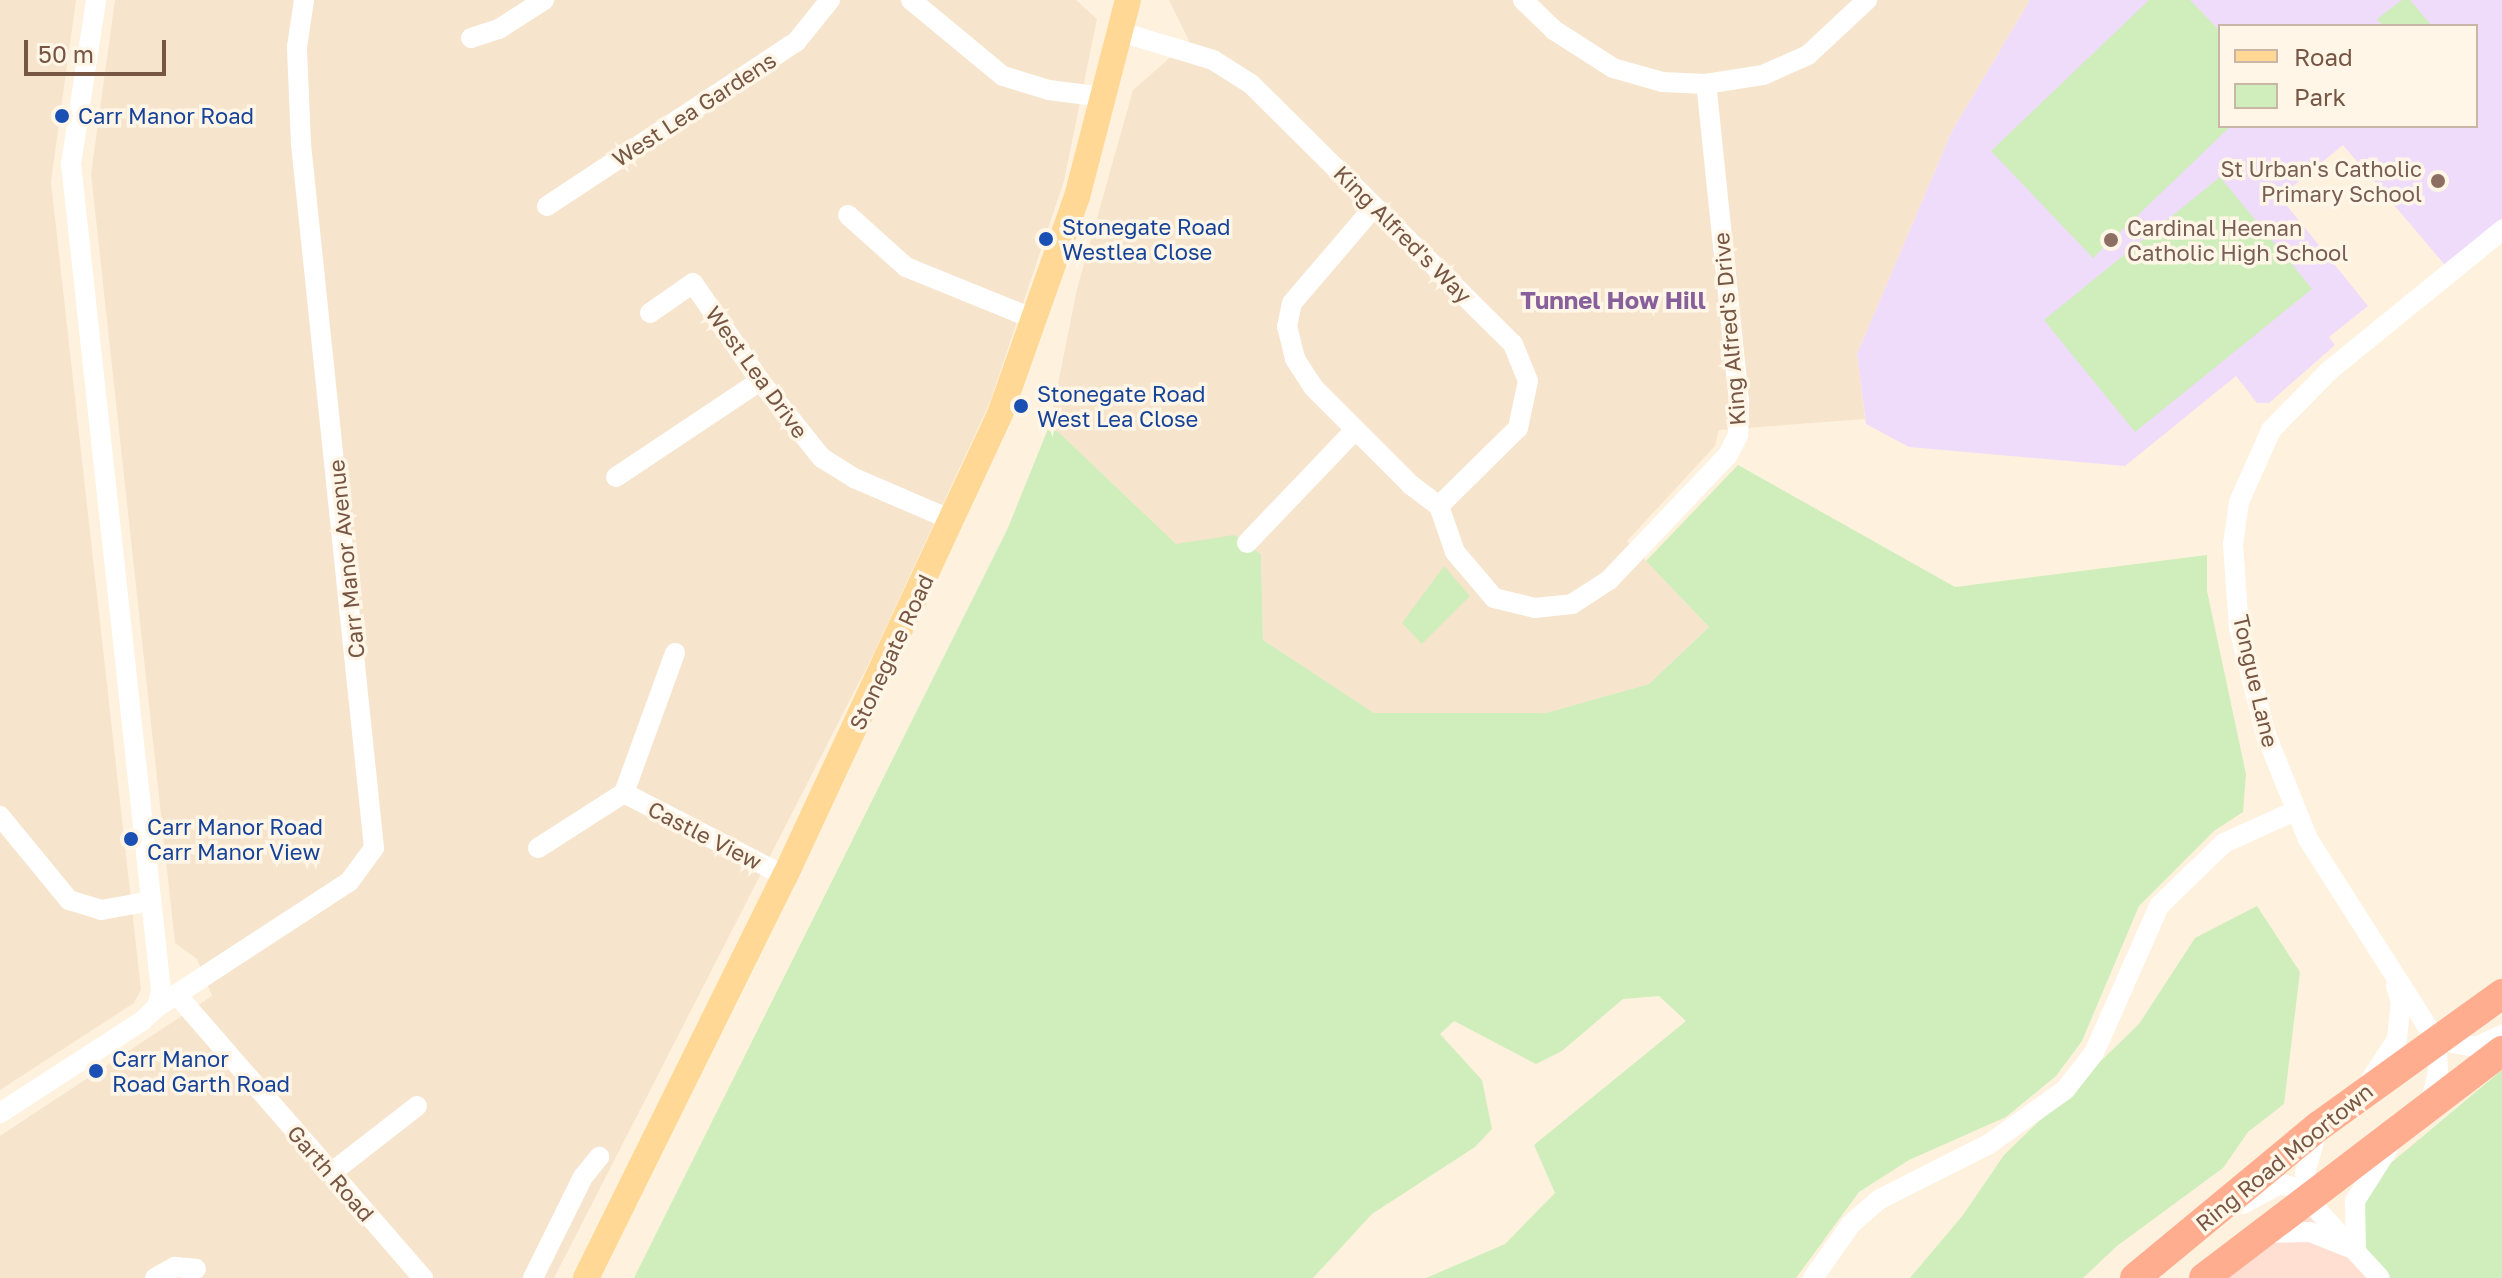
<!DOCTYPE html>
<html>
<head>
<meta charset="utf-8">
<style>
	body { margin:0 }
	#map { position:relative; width:2502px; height:1278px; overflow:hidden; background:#fef2de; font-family:"Golos Text",sans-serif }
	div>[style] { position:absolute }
	.residential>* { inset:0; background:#f7e4cc }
	.commercial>* { inset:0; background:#ffdfd2 }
	.education>* { inset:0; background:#efdbfa }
	.green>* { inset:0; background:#d0edbc }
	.minor>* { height:20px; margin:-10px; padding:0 10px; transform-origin:10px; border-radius:10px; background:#fff }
	.major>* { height:26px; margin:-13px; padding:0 13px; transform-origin:13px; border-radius:13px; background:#ffd895 }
	.highway>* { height:30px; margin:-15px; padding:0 15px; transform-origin:15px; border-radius:15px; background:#ffac8f }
	.dots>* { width:22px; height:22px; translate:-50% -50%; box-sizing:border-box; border:4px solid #fff6e7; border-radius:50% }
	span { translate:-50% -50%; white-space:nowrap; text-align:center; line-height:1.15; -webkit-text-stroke:7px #fff6e7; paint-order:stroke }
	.street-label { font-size:22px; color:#775644 }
	.transit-label { font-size:22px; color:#164399 }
	.left { translate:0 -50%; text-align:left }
	.education-label { font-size:22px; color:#785e54 }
	.right { translate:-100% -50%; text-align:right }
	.neighbourhood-label { font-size:24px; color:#875f9b; font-weight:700 }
	.legend { position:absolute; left:2218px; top:24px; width:260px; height:104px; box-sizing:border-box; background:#fff6e7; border:2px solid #c9b6a6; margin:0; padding:10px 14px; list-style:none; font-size:24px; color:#775644 }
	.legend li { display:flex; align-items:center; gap:16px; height:40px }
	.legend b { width:40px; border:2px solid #c9b6a6 }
	.scale { position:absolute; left:24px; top:40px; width:142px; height:36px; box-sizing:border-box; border:4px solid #775644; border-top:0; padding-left:10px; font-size:24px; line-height:28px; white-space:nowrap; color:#775644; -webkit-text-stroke:6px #fff6e7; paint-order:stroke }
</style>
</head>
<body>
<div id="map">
	<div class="residential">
		<i style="clip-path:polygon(0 0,76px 0,51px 182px,141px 990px,134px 1003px,0 1090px)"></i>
		<i style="clip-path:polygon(115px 0,1076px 0,1097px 19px,1064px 181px,990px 402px,874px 653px,554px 1278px,0 1278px,0 1136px,212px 996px,197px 959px,175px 943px,91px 174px)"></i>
		<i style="clip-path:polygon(1169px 0,2030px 0,1952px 131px,1857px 354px,1865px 419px,1719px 430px,1715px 446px,1627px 541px,1709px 627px,1649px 684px,1546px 713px,1374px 713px,1263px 640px,1261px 555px,1176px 544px,1050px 424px,1077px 289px,1133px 90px,1189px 41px)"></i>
	</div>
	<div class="commercial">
		<i style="clip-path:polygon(2310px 1198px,2380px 1278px,2204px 1278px)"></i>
	</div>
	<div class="education">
		<i style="clip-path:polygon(evenodd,2030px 0,2502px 0,2502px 218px,2445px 265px,2343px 145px,2280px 197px,2368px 306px,2329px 337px,2335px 345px,2269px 403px,2257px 403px,2236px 376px,2125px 466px,1909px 447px,1866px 424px,1857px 354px,1952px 131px,2030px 0,2220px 26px,2476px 26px,2476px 126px,2220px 126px,2220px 26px)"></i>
	</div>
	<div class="green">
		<i style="clip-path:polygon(2149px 0,2190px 0,2220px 31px,2220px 126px,2231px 126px,2093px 258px,1991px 151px)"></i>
		<i style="clip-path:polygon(2402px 0,2410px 0,2432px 26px,2383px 26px,2377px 19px)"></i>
		<i style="clip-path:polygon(2220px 177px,2312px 289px,2135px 432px,2044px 320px)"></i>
		<i style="clip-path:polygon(1050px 424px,1176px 544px,1234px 535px,1247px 543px,1261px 555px,1263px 640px,1374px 713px,1546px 713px,1649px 684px,1709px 627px,1646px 561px,1738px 465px,1955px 587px,2207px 555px,2207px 591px,2246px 774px,2243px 812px,2214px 831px,2139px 906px,2082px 1041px,2056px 1076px,2006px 1117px,1909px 1160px,1859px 1192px,1796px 1278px,1426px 1278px,1505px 1244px,1555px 1193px,1534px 1145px,1686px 1021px,1659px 996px,1623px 999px,1562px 1051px,1536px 1064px,1454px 1021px,1440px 1034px,1482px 1080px,1492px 1129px,1475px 1147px,1372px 1214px,1313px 1278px,634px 1278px,1007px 530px)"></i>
		<i style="clip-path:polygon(1444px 566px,1470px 596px,1422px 644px,1402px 623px)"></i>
		<i style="clip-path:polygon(2257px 906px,2300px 972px,2284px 1104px,2248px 1132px,2223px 1168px,2117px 1246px,2083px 1278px,1910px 1278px,1963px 1215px,2004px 1155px,2139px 1024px,2195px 938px)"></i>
		<i style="clip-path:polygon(2502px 1070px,2502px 1278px,2380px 1278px,2356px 1251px,2363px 1209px,2379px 1173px)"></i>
	</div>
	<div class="minor">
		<i style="left:911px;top:0;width:119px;rotate:39.6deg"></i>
		<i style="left:1003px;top:76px;width:48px;rotate:16.9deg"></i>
		<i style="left:1049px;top:90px;width:55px;rotate:7.3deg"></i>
		<i style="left:1523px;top:0;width:43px;rotate:44.1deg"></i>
		<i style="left:1554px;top:30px;width:70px;rotate:32.8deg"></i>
		<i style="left:1613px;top:68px;width:51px;rotate:15.9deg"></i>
		<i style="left:1662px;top:82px;width:44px;rotate:2.6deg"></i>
		<i style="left:1706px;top:84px;width:58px;rotate:-9deg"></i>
		<i style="left:1763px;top:75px;width:49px;rotate:-24deg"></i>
		<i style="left:1808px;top:55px;width:81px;rotate:-43deg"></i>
		<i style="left:1121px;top:32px;width:96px;rotate:16.9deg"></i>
		<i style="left:1213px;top:60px;width:45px;rotate:32.3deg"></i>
		<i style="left:1251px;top:84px;width:369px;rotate:44.8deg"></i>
		<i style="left:1513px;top:344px;width:40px;rotate:68deg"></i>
		<i style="left:1528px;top:381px;width:48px;rotate:102deg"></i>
		<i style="left:1518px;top:428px;width:111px;rotate:135.4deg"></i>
		<i style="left:471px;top:38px;width:29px;rotate:-18deg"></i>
		<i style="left:499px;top:29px;width:54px;rotate:-32.8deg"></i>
		<i style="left:547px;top:206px;width:298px;rotate:-33.4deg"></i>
		<i style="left:796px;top:42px;width:54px;rotate:-51deg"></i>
		<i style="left:1374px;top:207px;width:126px;rotate:130.5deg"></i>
		<i style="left:1292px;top:303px;width:24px;rotate:102deg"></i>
		<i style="left:1287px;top:326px;width:34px;rotate:76deg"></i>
		<i style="left:1295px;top:359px;width:33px;rotate:57deg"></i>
		<i style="left:1313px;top:387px;width:139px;rotate:45deg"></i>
		<i style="left:1411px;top:485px;width:35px;rotate:37deg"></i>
		<i style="left:848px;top:215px;width:78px;rotate:41.9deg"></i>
		<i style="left:906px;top:267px;width:138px;rotate:22.1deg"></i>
		<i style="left:650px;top:313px;width:52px;rotate:-34.9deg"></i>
		<i style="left:693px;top:283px;width:119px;rotate:55.6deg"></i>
		<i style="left:760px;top:381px;width:99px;rotate:51.2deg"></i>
		<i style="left:822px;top:458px;width:38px;rotate:32deg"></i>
		<i style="left:854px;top:478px;width:109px;rotate:23.3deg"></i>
		<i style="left:616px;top:477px;width:173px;rotate:-33.7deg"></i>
		<i style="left:1439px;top:506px;width:49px;rotate:70.8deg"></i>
		<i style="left:1455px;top:552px;width:60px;rotate:49.7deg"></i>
		<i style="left:1494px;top:598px;width:42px;rotate:13.7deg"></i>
		<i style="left:1535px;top:608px;width:37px;rotate:-6deg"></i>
		<i style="left:1572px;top:604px;width:44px;rotate:-33deg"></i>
		<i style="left:1609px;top:580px;width:173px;rotate:-46.4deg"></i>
		<i style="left:1728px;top:455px;width:22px;rotate:-63deg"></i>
		<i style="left:1738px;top:435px;width:34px;rotate:-88deg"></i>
		<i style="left:1739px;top:401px;width:319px;rotate:-95.9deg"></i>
		<i style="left:1247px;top:543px;width:156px;rotate:-46.3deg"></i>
		<i style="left:624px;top:793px;width:181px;rotate:27.3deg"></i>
		<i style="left:0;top:816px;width:109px;rotate:50.6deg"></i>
		<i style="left:69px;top:900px;width:34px;rotate:17deg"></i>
		<i style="left:101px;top:910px;width:51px;rotate:-10.2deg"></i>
		<i style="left:538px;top:848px;width:102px;rotate:-32.6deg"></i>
		<i style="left:624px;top:793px;width:149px;rotate:-70deg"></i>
		<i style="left:177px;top:995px;width:375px;rotate:49deg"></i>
		<i style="left:157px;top:1007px;width:229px;rotate:-33.1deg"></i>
		<i style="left:349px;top:882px;width:42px;rotate:-53.7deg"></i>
		<i style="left:374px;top:848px;width:708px;rotate:-95.92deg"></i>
		<i style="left:301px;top:144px;width:97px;rotate:-92.4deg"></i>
		<i style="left:297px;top:47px;width:48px;rotate:-81.5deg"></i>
		<i style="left:2436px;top:1040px;width:41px;rotate:9.9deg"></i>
		<i style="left:2476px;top:1047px;width:29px;rotate:-25deg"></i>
		<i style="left:2368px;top:1084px;width:54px;rotate:-57.2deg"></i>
		<i style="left:2397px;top:1039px;width:37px;rotate:-84deg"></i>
		<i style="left:2401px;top:1002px;width:17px;rotate:-107deg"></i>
		<i style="left:2430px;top:1106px;width:36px;rotate:-77deg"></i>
		<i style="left:2438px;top:1071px;width:31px;rotate:-94deg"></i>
		<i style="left:2436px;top:1040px;width:238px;rotate:-122.5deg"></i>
		<i style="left:2308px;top:839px;width:112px;rotate:-112deg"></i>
		<i style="left:2266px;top:735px;width:110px;rotate:-104.2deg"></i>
		<i style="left:2239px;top:628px;width:84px;rotate:-94.1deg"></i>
		<i style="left:2233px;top:544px;width:42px;rotate:-81.9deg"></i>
		<i style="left:2239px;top:502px;width:79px;rotate:-66deg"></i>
		<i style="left:2271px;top:430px;width:84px;rotate:-45.5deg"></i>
		<i style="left:2330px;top:370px;width:222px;rotate:-39.1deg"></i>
		<i style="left:0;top:1113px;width:169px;rotate:-32.9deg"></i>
		<i style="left:142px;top:1021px;width:21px;rotate:-43deg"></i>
		<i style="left:157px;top:1007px;width:16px;rotate:-76deg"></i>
		<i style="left:161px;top:991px;width:832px;rotate:-96.21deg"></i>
		<i style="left:71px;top:164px;width:166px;rotate:-81.3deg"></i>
		<i style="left:331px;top:1173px;width:109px;rotate:-37.9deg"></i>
		<i style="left:2310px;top:1198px;width:25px;rotate:-101deg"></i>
		<i style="left:2305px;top:1173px;width:47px;rotate:-73.9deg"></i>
		<i style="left:2243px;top:1204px;width:42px;rotate:-28.4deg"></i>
		<i style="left:2280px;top:1184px;width:17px;rotate:13deg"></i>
		<i style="left:2297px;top:1188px;width:122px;rotate:47.3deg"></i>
		<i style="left:2264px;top:1233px;width:46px;rotate:-1.2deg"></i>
		<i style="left:2310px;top:1232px;width:46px;rotate:21.6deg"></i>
		<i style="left:2356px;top:1251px;width:50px;rotate:-91.1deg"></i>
		<i style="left:2355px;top:1201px;width:62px;rotate:-57.6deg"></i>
		<i style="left:155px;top:1278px;width:23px;rotate:-29deg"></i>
		<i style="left:175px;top:1267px;width:21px;rotate:5deg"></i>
		<i style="left:533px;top:1278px;width:113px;rotate:-63.7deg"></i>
		<i style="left:583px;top:1177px;width:26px;rotate:-51deg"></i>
		<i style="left:1813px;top:1278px;width:66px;rotate:-54.9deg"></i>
		<i style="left:1851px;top:1224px;width:38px;rotate:-41deg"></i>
		<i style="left:1880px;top:1199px;width:122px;rotate:-26.8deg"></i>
		<i style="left:1989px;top:1144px;width:93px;rotate:-35.4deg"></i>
		<i style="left:2065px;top:1090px;width:47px;rotate:-51.9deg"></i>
		<i style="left:2094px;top:1053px;width:161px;rotate:-66.1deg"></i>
		<i style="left:2159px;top:906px;width:91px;rotate:-44.1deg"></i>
		<i style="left:2224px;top:843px;width:78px;rotate:-24.3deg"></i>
	</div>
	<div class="major">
		<i style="left:586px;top:1278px;width:449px;rotate:-63.7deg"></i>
		<i style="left:785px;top:876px;width:510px;rotate:-65.04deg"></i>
		<i style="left:1000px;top:414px;width:230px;rotate:-70.5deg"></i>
		<i style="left:1077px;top:197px;width:203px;rotate:-75.5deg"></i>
	</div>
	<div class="highway">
		<i style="left:2135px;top:1278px;width:239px;rotate:-39.6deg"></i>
		<i style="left:2319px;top:1126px;width:226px;rotate:-35.8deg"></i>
		<i style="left:2204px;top:1278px;width:375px;rotate:-37.3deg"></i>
	</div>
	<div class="dots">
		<i style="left:62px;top:116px;background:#1a4fb4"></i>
		<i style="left:2438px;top:181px;background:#8d6e63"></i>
		<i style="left:1046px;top:239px;background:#1a4fb4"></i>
		<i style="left:2111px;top:240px;background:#8d6e63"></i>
		<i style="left:1021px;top:406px;background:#1a4fb4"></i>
		<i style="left:131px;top:839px;background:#1a4fb4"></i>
		<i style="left:96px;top:1071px;background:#1a4fb4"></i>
	</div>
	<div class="street-label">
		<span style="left:694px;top:109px;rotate:-33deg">West Lea Gardens</span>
		<span style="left:1403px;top:234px;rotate:45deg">King Alfred's Way</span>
		<span style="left:1729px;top:329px;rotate:-95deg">King Alfred's Drive</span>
		<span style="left:757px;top:372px;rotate:54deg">West Lea Drive</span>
		<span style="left:346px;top:559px;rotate:-96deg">Carr Manor Avenue</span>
		<span style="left:891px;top:652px;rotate:-65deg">Stonegate Road</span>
		<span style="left:2256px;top:681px;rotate:77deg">Tongue Lane</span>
		<span style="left:705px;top:835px;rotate:27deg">Castle View</span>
		<span style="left:2284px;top:1157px;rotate:-39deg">Ring Road Moortown</span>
		<span style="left:331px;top:1173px;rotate:49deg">Garth Road</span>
	</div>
	<div class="transit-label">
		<span class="left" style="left:78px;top:116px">Carr Manor Road</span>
		<span class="left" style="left:1062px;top:239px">Stonegate Road<br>Westlea Close</span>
		<span class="left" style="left:1037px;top:406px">Stonegate Road<br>West Lea Close</span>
		<span class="left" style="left:147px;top:839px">Carr Manor Road<br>Carr Manor View</span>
		<span class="left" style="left:112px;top:1071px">Carr Manor<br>Road Garth Road</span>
	</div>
	<div class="education-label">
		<span class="right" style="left:2422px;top:181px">St Urban's Catholic<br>Primary School</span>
		<span class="left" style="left:2127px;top:240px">Cardinal Heenan<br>Catholic High School</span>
	</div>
	<div class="neighbourhood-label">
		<span style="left:1613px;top:300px">Tunnel How Hill</span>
	</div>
	<ul class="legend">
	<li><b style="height:10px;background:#ffd895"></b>Road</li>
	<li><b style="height:22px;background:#d0edbc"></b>Park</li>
	</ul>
	<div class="scale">50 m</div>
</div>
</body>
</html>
